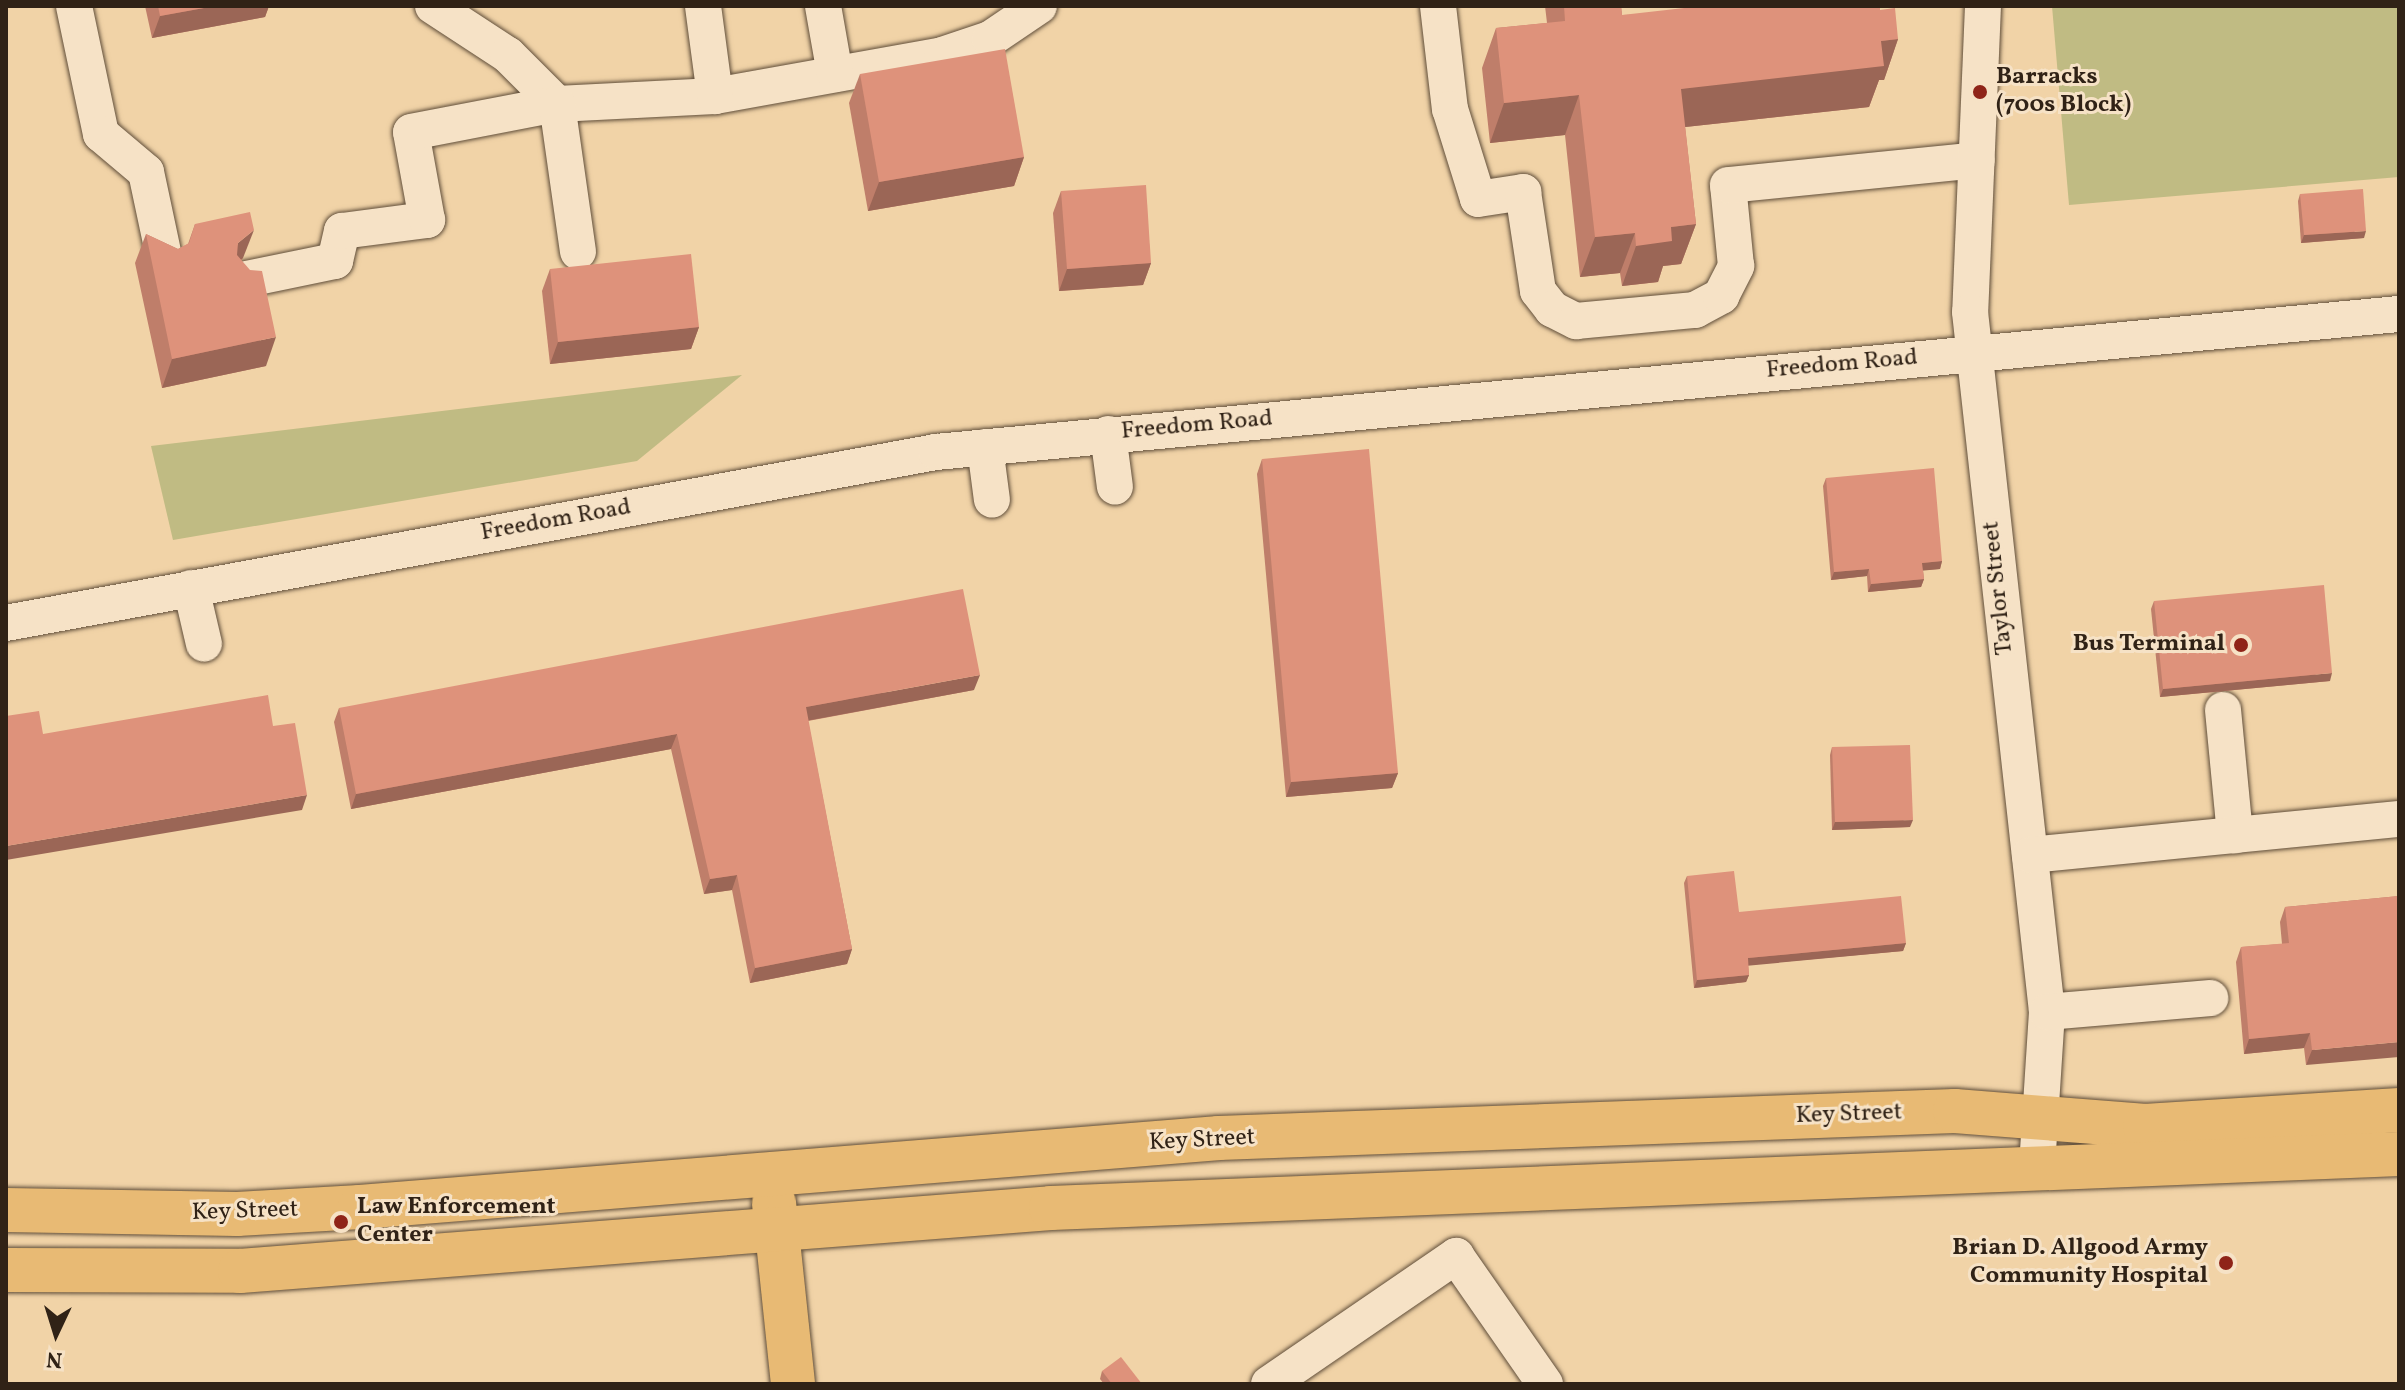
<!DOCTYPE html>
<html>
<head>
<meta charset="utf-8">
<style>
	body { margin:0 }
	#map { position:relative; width:2405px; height:1390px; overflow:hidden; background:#f1d3a7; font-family:Vollkorn,serif }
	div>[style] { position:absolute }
	.green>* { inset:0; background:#c0bb83 }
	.roads { filter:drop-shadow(0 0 2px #604e3a) drop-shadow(0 0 2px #604e3a) }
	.minor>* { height:36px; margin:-18px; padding:0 18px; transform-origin:18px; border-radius:18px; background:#f6e2c6 }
	.major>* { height:44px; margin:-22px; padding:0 22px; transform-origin:22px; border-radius:22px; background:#e8ba74 }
	.wall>* { inset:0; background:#bf7e6a }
	.shaded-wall>* { inset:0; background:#9b6656 }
	.building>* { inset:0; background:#de927b }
	.dots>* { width:22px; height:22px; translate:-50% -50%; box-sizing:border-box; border:4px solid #f6e2c6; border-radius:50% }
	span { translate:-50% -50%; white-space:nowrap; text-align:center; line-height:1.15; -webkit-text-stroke:6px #f6e2c6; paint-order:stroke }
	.poi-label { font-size:24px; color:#302216; font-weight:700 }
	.left { translate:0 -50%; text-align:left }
	.right { translate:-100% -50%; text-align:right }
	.street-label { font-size:24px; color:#302216 }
	.frame { position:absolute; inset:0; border:8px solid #302216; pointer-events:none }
	.north { position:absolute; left:16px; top:1294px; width:80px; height:80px; -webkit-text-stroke:6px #f6e2c6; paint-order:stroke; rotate:184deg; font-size:22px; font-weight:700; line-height:32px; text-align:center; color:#302216 }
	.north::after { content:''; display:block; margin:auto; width:28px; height:36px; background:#302216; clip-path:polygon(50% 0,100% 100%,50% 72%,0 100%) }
</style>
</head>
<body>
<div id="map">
	<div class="green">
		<i style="clip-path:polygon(2052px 6px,2399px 6px,2399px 177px,2069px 205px)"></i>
		<i style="clip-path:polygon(742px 375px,637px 461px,173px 540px,151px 446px)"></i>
	</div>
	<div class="roads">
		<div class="minor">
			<i style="left:74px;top:6px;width:131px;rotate:78.1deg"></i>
			<i style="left:101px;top:134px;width:59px;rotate:40.2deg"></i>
			<i style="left:146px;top:172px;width:87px;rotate:78deg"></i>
			<i style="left:433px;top:6px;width:90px;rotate:33.2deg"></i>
			<i style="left:508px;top:55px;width:69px;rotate:45deg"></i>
			<i style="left:557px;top:104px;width:158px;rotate:-2.9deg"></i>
			<i style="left:715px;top:96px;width:231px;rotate:-10.2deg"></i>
			<i style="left:942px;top:55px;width:51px;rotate:-18.4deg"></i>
			<i style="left:990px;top:39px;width:59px;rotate:-34deg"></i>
			<i style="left:703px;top:6px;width:91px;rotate:82.4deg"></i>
			<i style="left:823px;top:6px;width:69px;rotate:80deg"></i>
			<i style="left:1438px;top:6px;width:104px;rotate:83.4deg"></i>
			<i style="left:1450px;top:109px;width:94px;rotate:72.7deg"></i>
			<i style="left:1478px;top:199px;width:46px;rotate:-8.8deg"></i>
			<i style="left:1523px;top:192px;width:100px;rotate:81.4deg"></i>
			<i style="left:1538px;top:291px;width:23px;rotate:52deg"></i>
			<i style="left:1552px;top:309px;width:27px;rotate:27deg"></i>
			<i style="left:1576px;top:321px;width:120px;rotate:-5.3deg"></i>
			<i style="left:1695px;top:310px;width:30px;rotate:-28deg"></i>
			<i style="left:1721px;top:296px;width:34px;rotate:-63deg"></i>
			<i style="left:1736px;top:266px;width:81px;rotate:-95.6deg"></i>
			<i style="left:1728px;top:185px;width:250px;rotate:-5.7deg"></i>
			<i style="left:1983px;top:6px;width:306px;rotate:92.4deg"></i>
			<i style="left:1970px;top:312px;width:704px;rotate:83.72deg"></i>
			<i style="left:2047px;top:1012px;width:156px;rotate:93.7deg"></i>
			<i style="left:247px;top:279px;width:90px;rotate:-11.6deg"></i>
			<i style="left:335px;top:261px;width:31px;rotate:-77deg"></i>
			<i style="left:342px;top:231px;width:86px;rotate:-7.4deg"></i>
			<i style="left:427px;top:220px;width:89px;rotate:-100.3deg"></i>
			<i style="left:411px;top:132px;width:149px;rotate:-10.9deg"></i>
			<i style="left:557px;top:104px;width:149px;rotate:81.9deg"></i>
			<i style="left:1108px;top:434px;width:53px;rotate:82.5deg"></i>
			<i style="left:985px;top:447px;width:53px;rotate:82.5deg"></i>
			<i style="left:191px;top:588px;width:57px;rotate:76.9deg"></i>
			<i style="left:6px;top:623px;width:946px;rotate:-10.42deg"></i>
			<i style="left:936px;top:452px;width:1469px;rotate:-5.39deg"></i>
			<i style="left:2223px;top:710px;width:126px;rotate:84.5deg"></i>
			<i style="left:2030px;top:855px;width:371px;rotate:-5.6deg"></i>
			<i style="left:2047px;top:1012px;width:164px;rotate:-4.9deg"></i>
			<i style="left:1269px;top:1384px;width:227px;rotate:-34.4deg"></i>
			<i style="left:1456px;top:1256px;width:156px;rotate:55.2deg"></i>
		</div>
		<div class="major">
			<i style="left:774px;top:1203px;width:182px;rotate:84deg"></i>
			<i style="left:6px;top:1210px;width:231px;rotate:1deg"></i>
			<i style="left:237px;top:1214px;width:123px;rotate:-3.3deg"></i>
			<i style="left:360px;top:1207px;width:862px;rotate:-4.59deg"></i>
			<i style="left:1219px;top:1138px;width:736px;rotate:-2.1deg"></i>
			<i style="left:1955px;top:1111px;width:191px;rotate:4.5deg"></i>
			<i style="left:2145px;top:1126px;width:255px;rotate:-3.6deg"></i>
			<i style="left:6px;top:1270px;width:234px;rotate:0.2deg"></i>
			<i style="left:240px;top:1271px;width:813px;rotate:-4.44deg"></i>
			<i style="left:1051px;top:1208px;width:1349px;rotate:-2.29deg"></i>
		</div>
	</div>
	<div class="wall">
		<i style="clip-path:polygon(145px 6px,269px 6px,265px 17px,152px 38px)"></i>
		<i style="clip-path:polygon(1545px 6px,1621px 6px,1622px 15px,1880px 10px,1898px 39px,1884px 80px,1879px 80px,1869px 107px,1685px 127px,1696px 224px,1681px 264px,1663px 266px,1658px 282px,1622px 286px,1620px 273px,1580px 277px,1565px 135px,1490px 143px,1482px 68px,1496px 28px,1547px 23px)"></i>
		<i style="clip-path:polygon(860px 74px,1024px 157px,1014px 186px,868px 211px,849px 103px)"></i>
		<i style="clip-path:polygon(1061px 191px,1151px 263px,1143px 285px,1059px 291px,1053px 213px)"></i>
		<i style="clip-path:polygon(2300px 194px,2364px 238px,2301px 243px,2298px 201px)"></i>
		<i style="clip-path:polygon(195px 224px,243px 258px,241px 260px,266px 366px,162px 388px,135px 263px,146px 234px,178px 249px,188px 244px)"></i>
		<i style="clip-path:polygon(550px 269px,699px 327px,691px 349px,550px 364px,542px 291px)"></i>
		<i style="clip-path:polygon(1262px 459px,1398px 773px,1392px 788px,1286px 797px,1257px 474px)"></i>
		<i style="clip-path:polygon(1826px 478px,1942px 561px,1940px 569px,1923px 570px,1924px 579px,1921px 587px,1868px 592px,1867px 576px,1831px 580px,1823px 486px)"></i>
		<i style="clip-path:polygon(2154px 601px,2330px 681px,2160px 697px,2151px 609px)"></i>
		<i style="clip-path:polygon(974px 690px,808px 721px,852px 949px,847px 964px,750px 983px,732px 890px,704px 894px,671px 749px,351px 809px,334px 722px,339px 708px)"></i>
		<i style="clip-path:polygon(1832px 747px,1910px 827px,1832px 830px,1830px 755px)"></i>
		<i style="clip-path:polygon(1687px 876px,1739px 912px,1906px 943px,1903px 951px,1748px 965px,1749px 975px,1746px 982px,1694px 988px,1684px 883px)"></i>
		<i style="clip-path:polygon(2399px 896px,2306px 1065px,2304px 1048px,2244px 1054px,2236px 962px,2241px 947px,2282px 944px,2280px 922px,2285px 907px)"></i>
		<i style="clip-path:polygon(1102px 1371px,1142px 1384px,1104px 1384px,1100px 1379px)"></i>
	</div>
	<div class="shaded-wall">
		<i style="clip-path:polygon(215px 6px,269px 6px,265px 17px,152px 38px,160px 16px)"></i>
		<i style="clip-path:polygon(1898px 39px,1884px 80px,1879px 80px,1869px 107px,1667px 129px,1681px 89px,1881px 41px)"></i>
		<i style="clip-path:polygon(1579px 95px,1565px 135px,1490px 143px,1504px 103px)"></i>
		<i style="clip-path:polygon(1024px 157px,1014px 186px,868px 211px,879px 182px)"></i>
		<i style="clip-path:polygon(1696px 224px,1681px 264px,1663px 266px,1658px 282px,1622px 286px,1636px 246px,1671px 227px)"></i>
		<i style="clip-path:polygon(254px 230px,243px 258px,227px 272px,238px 243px)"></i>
		<i style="clip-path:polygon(2366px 231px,2364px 238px,2301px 243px,2304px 235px)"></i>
		<i style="clip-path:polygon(1635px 233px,1620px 273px,1580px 277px,1595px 237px)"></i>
		<i style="clip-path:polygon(1151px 263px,1143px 285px,1059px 291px,1067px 269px)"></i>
		<i style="clip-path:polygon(699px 327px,691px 349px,550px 364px,558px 342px)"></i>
		<i style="clip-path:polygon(276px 337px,266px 366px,162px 388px,172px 359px)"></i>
		<i style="clip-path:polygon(1942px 561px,1940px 569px,1919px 571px,1922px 563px)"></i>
		<i style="clip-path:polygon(1869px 569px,1867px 576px,1831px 580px,1834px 572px)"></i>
		<i style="clip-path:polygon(1924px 579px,1921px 587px,1868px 592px,1871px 584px)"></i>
		<i style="clip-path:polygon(2332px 673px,2330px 681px,2160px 697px,2163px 689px)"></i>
		<i style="clip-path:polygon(980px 675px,974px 690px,800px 722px,806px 707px)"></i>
		<i style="clip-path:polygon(677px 734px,671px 749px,351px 809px,356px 794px)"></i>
		<i style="clip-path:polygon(1398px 773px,1392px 788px,1286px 797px,1291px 782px)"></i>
		<i style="clip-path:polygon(307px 795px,302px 810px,6px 860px,6px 846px)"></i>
		<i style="clip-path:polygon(1913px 820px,1910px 827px,1832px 830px,1835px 822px)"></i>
		<i style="clip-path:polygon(737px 875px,732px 890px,704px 894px,710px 879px)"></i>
		<i style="clip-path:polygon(1906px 943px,1903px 951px,1745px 966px,1748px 958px)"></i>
		<i style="clip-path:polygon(852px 949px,847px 964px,750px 983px,755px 968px)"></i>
		<i style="clip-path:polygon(1749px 975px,1746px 982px,1694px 988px,1697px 980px)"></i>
		<i style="clip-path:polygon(2310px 1033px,2304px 1048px,2244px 1054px,2249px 1039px)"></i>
		<i style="clip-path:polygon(2399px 1042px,2399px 1057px,2306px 1065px,2312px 1050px)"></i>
	</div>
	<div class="building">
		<i style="clip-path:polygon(158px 6px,215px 6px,160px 16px)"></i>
		<i style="clip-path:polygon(1564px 6px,1621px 6px,1622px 15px,1702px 6px,1880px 6px,1880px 10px,1895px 8px,1898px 39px,1881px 41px,1884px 66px,1681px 89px,1696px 224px,1671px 227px,1672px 241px,1636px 246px,1635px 233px,1595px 237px,1579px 95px,1504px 103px,1496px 28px,1565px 21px)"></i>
		<i style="clip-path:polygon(1005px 49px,1024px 157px,879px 182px,860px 74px)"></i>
		<i style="clip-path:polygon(1146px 185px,1151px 263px,1067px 269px,1061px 191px)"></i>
		<i style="clip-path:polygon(2363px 189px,2366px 231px,2304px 235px,2300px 194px)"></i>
		<i style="clip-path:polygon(250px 212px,254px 230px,238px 243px,237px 255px,250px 270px,262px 271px,276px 337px,172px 359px,146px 234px,178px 249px,189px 243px,195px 224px)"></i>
		<i style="clip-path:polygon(691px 254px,699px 327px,558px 342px,550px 269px)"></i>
		<i style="clip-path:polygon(1369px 449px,1398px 773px,1291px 782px,1262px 459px)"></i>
		<i style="clip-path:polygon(1934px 468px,1942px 561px,1922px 563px,1924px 579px,1871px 584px,1869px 569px,1834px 572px,1826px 478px)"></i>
		<i style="clip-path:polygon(2324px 585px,2332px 673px,2163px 689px,2154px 601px)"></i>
		<i style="clip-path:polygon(963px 589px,980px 675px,806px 707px,852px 949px,755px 968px,737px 875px,710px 879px,677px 734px,356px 794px,339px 708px)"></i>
		<i style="clip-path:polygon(268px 695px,273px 726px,295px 723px,307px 795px,6px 846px,6px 716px,39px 711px,43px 734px)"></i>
		<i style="clip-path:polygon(1910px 745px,1913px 820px,1835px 822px,1832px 747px)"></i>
		<i style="clip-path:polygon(1734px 871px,1739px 912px,1901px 896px,1906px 943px,1748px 958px,1749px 975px,1697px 980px,1687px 876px)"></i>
		<i style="clip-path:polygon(2399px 896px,2399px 1042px,2312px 1050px,2310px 1033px,2249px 1039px,2241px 947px,2289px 943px,2285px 907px)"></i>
		<i style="clip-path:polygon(1121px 1357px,1142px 1384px,1112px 1384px,1102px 1371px)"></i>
	</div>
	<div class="dots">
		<i style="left:1980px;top:92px;background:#8f2418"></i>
		<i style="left:2241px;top:645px;background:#8f2418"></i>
		<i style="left:341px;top:1222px;background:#8f2418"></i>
		<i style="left:2226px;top:1263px;background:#8f2418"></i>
	</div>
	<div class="poi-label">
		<span class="left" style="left:1996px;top:92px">Barracks<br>(700s Block)</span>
		<span class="right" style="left:2225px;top:645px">Bus Terminal</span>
		<span class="left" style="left:357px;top:1222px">Law Enforcement<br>Center</span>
		<span class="right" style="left:2208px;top:1263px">Brian D. Allgood Army<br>Community Hospital</span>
	</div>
	<div class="street-label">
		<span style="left:1842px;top:365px;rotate:-5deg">Freedom Road</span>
		<span style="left:1197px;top:426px;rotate:-5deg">Freedom Road</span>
		<span style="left:556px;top:521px;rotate:-10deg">Freedom Road</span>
		<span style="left:1999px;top:588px;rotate:-96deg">Taylor Street</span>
		<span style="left:1849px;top:1115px;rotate:-2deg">Key Street</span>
		<span style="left:1202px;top:1141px;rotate:-3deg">Key Street</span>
		<span style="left:245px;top:1212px;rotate:-2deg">Key Street</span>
	</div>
	<div class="frame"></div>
	<div class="north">N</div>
</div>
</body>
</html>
